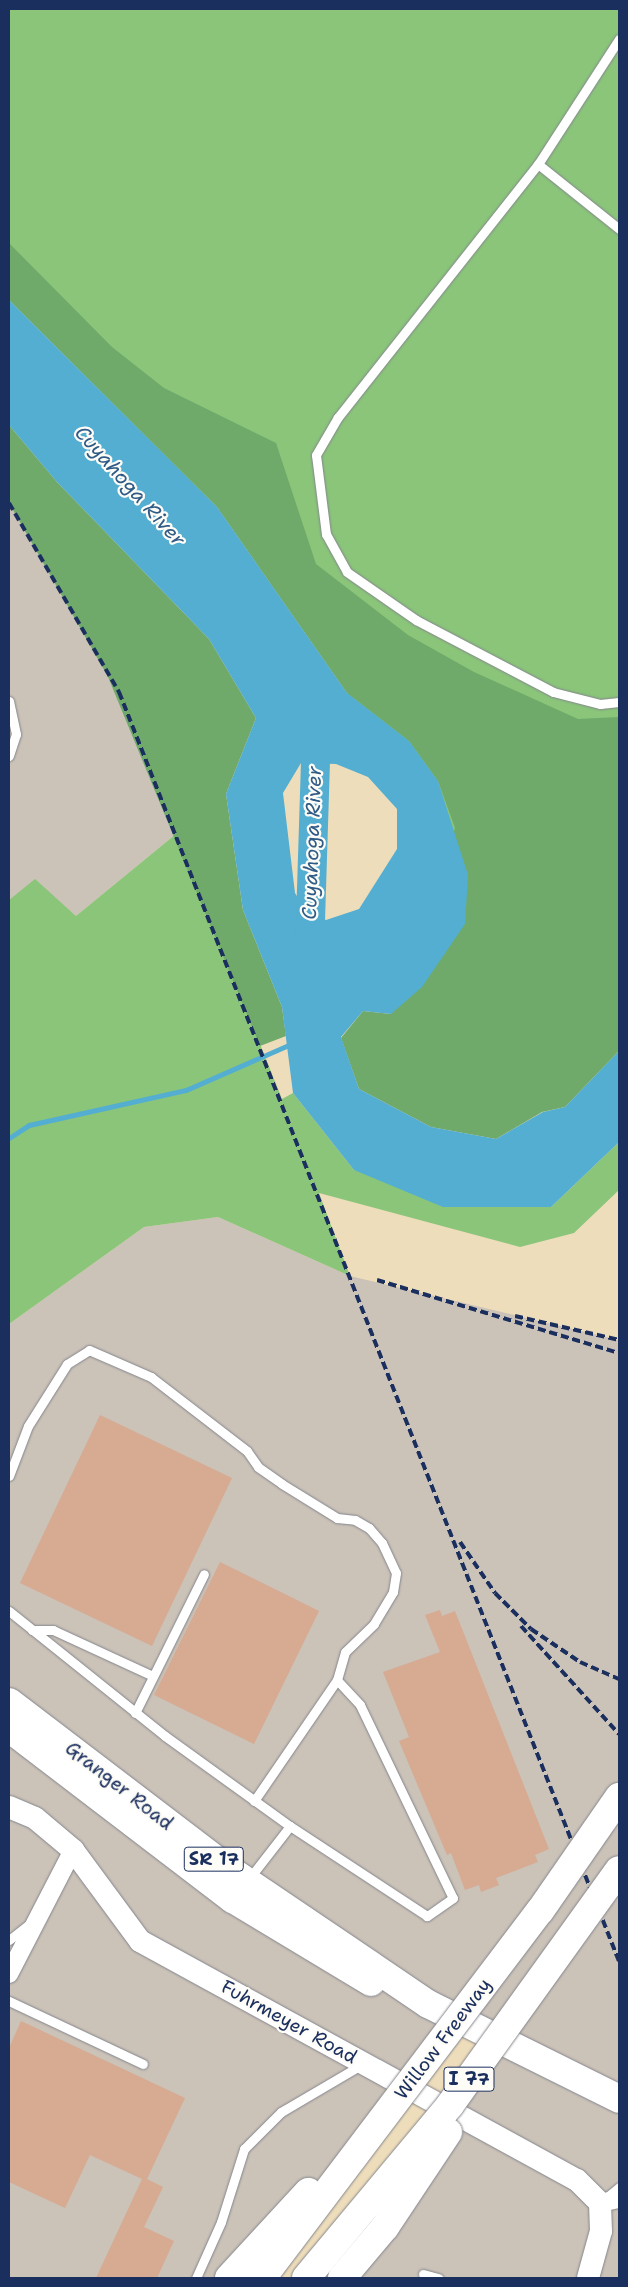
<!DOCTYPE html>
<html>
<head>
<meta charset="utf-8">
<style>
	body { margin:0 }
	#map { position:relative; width:628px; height:2287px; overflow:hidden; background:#edb; font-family:"Shantell Sans",sans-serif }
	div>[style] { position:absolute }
	.industrial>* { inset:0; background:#cbc2b8 }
	.green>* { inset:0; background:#8ac57a }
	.forest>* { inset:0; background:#6faa6a }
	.water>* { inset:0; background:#53aed1 }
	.stream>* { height:5px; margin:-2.5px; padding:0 2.5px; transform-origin:2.5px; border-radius:2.5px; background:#53aed1 }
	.river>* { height:29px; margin:-14.5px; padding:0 14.5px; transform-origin:14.5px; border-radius:14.5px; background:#53aed1 }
	.building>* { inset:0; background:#d7aa92 }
	.roads { filter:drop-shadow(0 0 1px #84868c) drop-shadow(0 0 1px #84868c) }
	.service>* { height:9px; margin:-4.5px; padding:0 4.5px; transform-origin:4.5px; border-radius:4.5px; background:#fff }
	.minor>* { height:18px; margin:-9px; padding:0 9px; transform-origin:9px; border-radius:9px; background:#fff }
	.tertiary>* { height:22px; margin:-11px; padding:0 11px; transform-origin:11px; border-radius:11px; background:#fff }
	.primary>* { height:28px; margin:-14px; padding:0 14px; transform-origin:14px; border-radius:14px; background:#fff }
	.rail>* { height:4px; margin-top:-2px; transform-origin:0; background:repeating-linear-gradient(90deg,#1b2f5e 0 8px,transparent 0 12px) }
	.bridges { filter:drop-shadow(0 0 1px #84868c) drop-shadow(0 0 1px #84868c) }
	.motorway-bridge>* { height:28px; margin:-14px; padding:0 14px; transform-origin:14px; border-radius:14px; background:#fff }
	span { translate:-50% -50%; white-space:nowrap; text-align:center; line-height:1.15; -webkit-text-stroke:4.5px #fdfcf7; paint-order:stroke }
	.shield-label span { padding:1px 4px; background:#fdfcf7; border:1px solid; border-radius:4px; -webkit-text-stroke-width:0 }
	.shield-label { font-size:18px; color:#1b2f5e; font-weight:700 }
	.street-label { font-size:19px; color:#1b2f5e }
	.water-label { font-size:20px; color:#2f5b86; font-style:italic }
	.frame { position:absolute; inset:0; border:10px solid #1b2f5e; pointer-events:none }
</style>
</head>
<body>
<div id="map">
	<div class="industrial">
		<i style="clip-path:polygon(9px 503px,108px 677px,176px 834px,76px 916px,35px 880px,9px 900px)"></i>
		<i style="clip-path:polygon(218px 1217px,350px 1276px,619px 1340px,619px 2278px,342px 2278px,503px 2048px,453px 2017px,305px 2195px,229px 2278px,9px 2278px,9px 1324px,144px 1227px)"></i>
	</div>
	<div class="green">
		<i style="clip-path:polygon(9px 9px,619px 9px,619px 1034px,465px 924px,347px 693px,217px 507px,9px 300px)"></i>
		<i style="clip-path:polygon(176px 834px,282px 1099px,293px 1093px,354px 1170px,551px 1207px,619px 1142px,619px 1190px,574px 1233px,520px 1247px,319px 1193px,350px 1276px,218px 1217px,144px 1227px,9px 1324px,9px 900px,35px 879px,76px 916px)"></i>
	</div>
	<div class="forest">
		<i style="clip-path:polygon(9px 243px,112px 347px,164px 388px,276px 443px,316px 564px,408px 635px,474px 672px,578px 719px,619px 717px,619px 1051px,565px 1107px,542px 1112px,496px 1139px,431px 1127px,359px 1089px,341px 1038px,363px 1011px,391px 1014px,455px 828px,438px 781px,409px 741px,347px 693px,217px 507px,9px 300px)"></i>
		<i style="clip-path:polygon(9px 425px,57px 482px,209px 639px,256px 718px,226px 794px,243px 910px,282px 1007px,286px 1036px,260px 1046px,108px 677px,9px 503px)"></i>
	</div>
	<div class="water">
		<i style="clip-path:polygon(evenodd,9px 300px,217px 507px,347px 693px,409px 741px,438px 781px,468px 875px,465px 924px,422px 987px,391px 1014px,363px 1011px,341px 1037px,359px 1089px,431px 1127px,496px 1139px,543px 1112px,565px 1107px,619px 1051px,619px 1142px,551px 1207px,443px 1207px,354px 1170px,293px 1093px,282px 1007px,243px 910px,226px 794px,256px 718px,209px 639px,57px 482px,9px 425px,9px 300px,301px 763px,336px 764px,368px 777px,397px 809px,397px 849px,359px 909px,326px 920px,306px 911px,295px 893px,283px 793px,301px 763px)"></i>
	</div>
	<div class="stream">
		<i style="left:9px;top:1138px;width:24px;rotate:-33deg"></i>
		<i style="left:29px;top:1125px;width:161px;rotate:-12.6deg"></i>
		<i style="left:186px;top:1090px;width:117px;rotate:-23.7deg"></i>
	</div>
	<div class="river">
		<i style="left:309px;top:952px;width:219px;rotate:-88.2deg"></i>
		<i style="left:316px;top:733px;width:9px;rotate:-122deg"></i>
	</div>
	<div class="building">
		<i style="clip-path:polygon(100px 1415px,232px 1478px,152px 1646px,20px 1583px)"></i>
		<i style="clip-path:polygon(220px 1562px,319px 1611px,254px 1744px,154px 1695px)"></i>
		<i style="clip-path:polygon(440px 1610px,442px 1616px,455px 1611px,549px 1849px,535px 1855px,538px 1862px,496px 1878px,499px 1885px,481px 1892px,479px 1885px,465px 1890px,451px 1853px,447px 1855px,399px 1741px,409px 1737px,383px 1672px,440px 1652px,425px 1615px)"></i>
		<i style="clip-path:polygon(21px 2021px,185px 2098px,147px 2179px,163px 2187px,144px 2227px,174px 2241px,157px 2278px,96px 2278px,142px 2179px,90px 2155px,65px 2208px,9px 2182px,9px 2048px)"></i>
	</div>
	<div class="roads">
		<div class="service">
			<i style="left:619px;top:39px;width:149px;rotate:122.9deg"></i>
			<i style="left:538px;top:164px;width:323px;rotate:128.3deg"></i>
			<i style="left:338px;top:417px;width:44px;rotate:120.1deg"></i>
			<i style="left:316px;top:455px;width:80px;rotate:82.8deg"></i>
			<i style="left:326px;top:534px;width:43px;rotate:61.1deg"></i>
			<i style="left:347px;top:572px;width:84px;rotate:34.8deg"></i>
			<i style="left:416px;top:620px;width:155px;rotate:27.7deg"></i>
			<i style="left:553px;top:692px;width:49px;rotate:14.3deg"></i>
			<i style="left:600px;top:704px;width:19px;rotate:-6deg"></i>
			<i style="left:538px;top:164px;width:104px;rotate:38.7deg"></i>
			<i style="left:9px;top:701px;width:34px;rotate:78deg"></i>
			<i style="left:16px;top:734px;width:23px;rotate:108deg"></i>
			<i style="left:9px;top:1476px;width:53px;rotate:-69.2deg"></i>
			<i style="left:28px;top:1426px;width:73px;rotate:-57.8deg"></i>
			<i style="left:67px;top:1364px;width:26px;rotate:-32deg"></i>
			<i style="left:89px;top:1350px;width:68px;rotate:23.5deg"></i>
			<i style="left:151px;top:1377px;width:121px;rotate:37.6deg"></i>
			<i style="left:247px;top:1451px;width:19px;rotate:55deg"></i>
			<i style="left:258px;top:1467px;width:29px;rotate:35deg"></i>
			<i style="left:282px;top:1484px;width:65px;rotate:31.7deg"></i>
			<i style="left:337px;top:1518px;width:18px;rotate:6deg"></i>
			<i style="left:355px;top:1520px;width:16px;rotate:30deg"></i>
			<i style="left:369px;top:1528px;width:20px;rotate:49deg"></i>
			<i style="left:382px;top:1543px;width:33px;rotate:65deg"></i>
			<i style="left:396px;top:1573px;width:19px;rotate:99deg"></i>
			<i style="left:393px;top:1592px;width:37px;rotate:121deg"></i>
			<i style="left:374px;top:1624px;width:40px;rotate:136deg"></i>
			<i style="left:345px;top:1652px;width:29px;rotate:106deg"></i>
			<i style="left:9px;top:1611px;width:200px;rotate:38.7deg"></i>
			<i style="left:165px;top:1736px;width:154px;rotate:35.8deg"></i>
			<i style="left:290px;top:1826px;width:68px;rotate:127.9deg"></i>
			<i style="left:32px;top:1630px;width:21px"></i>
			<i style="left:53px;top:1630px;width:110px;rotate:24.7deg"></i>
			<i style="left:135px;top:1713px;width:155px;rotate:-63.6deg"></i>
			<i style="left:254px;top:1801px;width:147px;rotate:-55.6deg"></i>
			<i style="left:337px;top:1680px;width:34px;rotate:47deg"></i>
			<i style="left:360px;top:1705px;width:214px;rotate:64.3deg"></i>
			<i style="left:453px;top:1898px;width:32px;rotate:145deg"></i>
			<i style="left:427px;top:1916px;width:164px;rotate:-146.7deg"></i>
			<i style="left:9px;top:1940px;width:29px;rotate:-38deg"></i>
			<i style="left:9px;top:2001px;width:148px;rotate:25.2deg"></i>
			<i style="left:606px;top:2198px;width:17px;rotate:-40deg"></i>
			<i style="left:423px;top:2274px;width:16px;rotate:15deg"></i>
			<i style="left:196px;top:2278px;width:61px;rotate:-65.9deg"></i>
			<i style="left:221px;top:2222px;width:77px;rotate:-72.5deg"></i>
			<i style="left:244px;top:2149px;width:52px;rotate:-45deg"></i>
			<i style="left:281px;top:2112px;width:93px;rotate:-30.4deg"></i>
		</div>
		<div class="minor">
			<i style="left:9px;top:1974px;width:140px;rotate:-62.7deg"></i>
			<i style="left:600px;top:2203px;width:19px;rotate:-12deg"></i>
		</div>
		<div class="tertiary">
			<i style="left:9px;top:1807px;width:28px;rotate:23deg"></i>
			<i style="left:35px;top:1818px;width:50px;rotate:40.1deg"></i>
			<i style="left:73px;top:1850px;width:113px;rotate:53.6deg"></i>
			<i style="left:140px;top:1941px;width:498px;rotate:28.7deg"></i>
			<i style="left:577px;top:2180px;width:33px;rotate:45deg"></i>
			<i style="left:600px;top:2203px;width:28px;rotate:88deg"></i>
			<i style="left:601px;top:2231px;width:49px;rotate:105.5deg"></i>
		</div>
		<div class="primary">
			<i style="left:9px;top:1702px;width:274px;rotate:37.3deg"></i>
			<i style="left:227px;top:1868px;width:243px;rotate:34.1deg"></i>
			<i style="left:428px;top:2004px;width:213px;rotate:26.4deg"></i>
			<i style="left:9px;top:1728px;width:282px;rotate:37.4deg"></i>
			<i style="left:233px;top:1899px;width:161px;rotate:31deg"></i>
		</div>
	</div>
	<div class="rail">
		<i style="left:9px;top:503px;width:219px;rotate:59.8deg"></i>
		<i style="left:119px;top:692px;width:1364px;rotate:68.5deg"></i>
		<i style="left:377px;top:1280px;width:253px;rotate:16.8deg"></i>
		<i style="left:515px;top:1316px;width:107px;rotate:13deg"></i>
		<i style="left:460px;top:1542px;width:62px;rotate:55.5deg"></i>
		<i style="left:495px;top:1593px;width:51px;rotate:45deg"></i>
		<i style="left:531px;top:1629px;width:59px;rotate:34deg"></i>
		<i style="left:580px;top:1662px;width:43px;rotate:23.6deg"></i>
		<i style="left:521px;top:1626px;width:146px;rotate:47.8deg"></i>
	</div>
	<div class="bridges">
		<div class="motorway-bridge">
			<i style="left:229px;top:2278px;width:117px;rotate:-47.4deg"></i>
			<i style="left:262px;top:2278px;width:460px;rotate:-52.9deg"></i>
			<i style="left:540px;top:1911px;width:139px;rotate:-55.3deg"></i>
			<i style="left:306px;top:2278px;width:225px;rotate:-50.2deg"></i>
			<i style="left:450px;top:2105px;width:289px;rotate:-54.3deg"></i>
			<i style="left:342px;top:2278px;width:67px;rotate:-49.9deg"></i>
			<i style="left:385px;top:2227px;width:114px;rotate:-56.4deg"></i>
		</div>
	</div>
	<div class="shield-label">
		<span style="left:214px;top:1859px">SR 17</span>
		<span style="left:469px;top:2079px">I 77</span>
	</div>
	<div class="street-label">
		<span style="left:119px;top:1786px;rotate:38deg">Granger Road</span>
		<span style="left:289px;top:2022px;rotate:29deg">Fuhrmeyer Road</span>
		<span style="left:443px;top:2039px;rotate:-53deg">Willow Freeway</span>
	</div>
	<div class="water-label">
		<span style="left:130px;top:486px;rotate:48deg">Cuyahoga River</span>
		<span style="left:312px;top:843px;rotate:-88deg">Cuyahoga River</span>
	</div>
	<div class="frame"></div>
</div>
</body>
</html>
